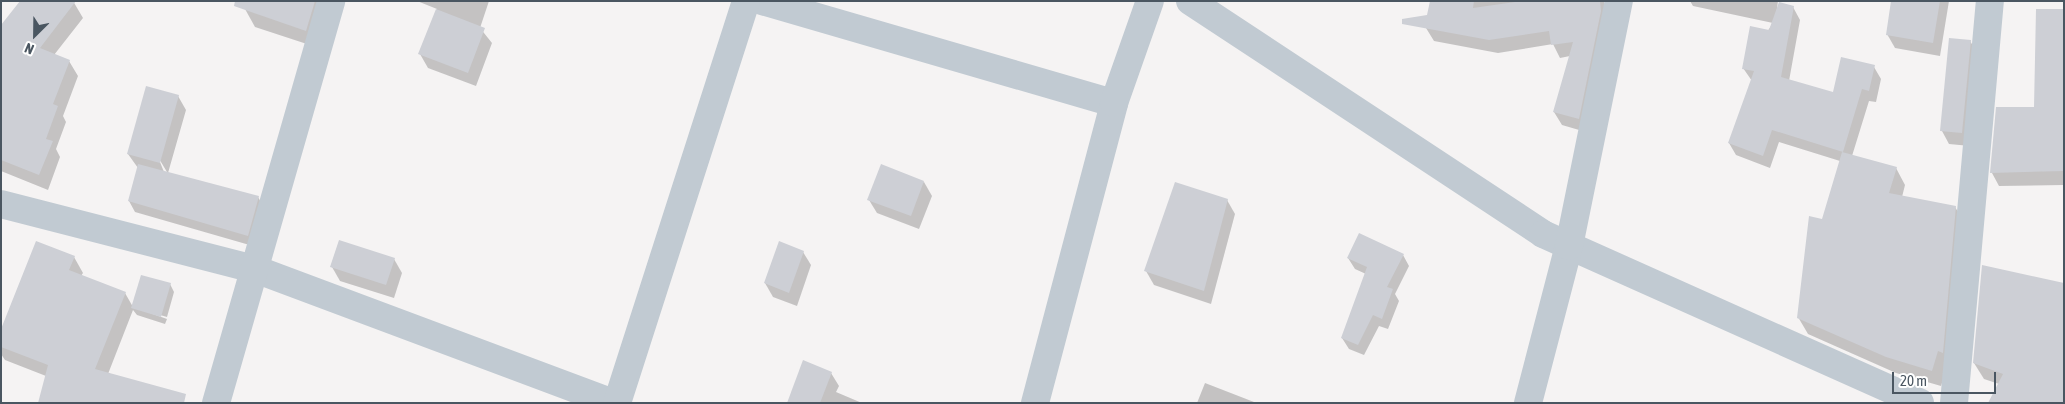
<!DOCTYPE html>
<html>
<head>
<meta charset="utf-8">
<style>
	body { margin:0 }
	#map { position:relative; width:2065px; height:404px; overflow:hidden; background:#f5f3f3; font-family:"Asap Condensed",sans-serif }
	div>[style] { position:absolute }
	.shadow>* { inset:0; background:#0003 }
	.building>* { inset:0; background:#cdcfd5 }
	.minor>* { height:28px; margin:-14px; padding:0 14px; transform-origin:14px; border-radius:14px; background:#c1cad2 }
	span { translate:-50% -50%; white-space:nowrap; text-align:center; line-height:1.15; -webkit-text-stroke:5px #fff; paint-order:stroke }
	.frame { position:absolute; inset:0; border:2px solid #4a5661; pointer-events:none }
	.north { position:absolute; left:10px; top:10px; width:50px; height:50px; -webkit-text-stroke:4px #fff; paint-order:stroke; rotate:203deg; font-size:14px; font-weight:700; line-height:20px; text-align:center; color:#4a5661 }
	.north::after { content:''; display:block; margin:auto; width:18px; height:22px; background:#4a5661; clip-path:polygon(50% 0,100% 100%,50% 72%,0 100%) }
	.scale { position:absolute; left:1892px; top:372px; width:104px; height:22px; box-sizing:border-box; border:2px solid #4a5661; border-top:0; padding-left:6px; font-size:15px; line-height:18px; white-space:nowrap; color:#4a5661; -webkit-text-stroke:4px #fff; paint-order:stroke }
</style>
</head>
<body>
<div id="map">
	<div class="shadow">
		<i style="clip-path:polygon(73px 1px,83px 18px,54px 55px,69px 61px,78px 76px,63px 116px,66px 122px,56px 149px,60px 157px,48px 190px,1px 171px,1px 27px)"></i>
		<i style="clip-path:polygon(248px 1px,332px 1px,316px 47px,255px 27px,245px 9px)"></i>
		<i style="clip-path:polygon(417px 1px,489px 1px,480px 28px,492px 43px,476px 86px,428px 68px,420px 54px,437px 9px)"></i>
		<i style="clip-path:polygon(1432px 1px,1604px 1px,1608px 24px,1586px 132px,1562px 125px,1554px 112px,1570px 56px,1560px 58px,1553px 44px,1498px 53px,1434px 41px,1426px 28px)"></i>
		<i style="clip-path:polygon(1690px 1px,1778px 1px,1776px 16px,1793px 7px,1800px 20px,1789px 81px,1834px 94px,1874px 67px,1881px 79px,1876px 102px,1869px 101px,1852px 156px,1896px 168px,1905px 185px,1902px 197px,1955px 207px,1965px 223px,1947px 367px,1941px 386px,1896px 373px,1808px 334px,1798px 317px,1840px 161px,1779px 142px,1770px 168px,1736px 155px,1729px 143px,1752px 81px,1743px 68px,1773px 23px,1693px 6px)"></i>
		<i style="clip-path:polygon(1893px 1px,1949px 1px,1940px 56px,1895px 48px,1887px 34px)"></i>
		<i style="clip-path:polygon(2064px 10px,2064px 185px,1999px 186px,1992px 173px,2035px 109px)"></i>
		<i style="clip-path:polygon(1970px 41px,1978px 54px,1970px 146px,1949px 144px,1942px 131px)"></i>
		<i style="clip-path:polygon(evenodd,178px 96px,186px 110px,168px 173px,258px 197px,264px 208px,253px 246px,135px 212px,129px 201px,138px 168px,128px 154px,178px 96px,158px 157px,167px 172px,164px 172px,158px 157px)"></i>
		<i style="clip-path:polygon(924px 182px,932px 196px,919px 229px,877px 213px,869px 200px)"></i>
		<i style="clip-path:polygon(1227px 200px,1235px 214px,1211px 304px,1154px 285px,1146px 271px)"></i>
		<i style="clip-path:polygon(803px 252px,811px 265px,797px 306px,773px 297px,765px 283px)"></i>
		<i style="clip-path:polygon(1403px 255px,1409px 266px,1395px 294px,1399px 301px,1388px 329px,1379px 326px,1364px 355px,1349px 349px,1342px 338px,1366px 274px,1355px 269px,1348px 258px)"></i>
		<i style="clip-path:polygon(74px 257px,83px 273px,81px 276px,125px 293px,133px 307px,170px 284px,174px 292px,167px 317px,136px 308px,167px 319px,165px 324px,137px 315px,133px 310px,108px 374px,46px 376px,5px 360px,1px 354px,1px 331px)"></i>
		<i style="clip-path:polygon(394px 259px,402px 273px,394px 298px,340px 281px,332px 267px)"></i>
		<i style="clip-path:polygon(2064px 285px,1999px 384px,1984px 379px,1974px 363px)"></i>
		<i style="clip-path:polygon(831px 373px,839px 386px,836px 392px,862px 403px,788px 403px)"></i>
		<i style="clip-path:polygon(1205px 383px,1254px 402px,1255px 403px,1197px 403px)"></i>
	</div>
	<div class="building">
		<i style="clip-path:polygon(20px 1px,76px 1px,40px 48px,70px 60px,53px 104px,58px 106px,46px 139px,53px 141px,39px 175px,1px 160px,1px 25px)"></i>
		<i style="clip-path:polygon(235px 1px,315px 1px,306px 31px,234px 6px)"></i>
		<i style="clip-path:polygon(1430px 1px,1474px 1px,1473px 8px,1522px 1px,1600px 1px,1601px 11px,1579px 119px,1553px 112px,1573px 42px,1551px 45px,1549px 31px,1489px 40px,1402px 24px,1402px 19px,1427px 15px)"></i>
		<i style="clip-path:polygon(1891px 1px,1940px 1px,1933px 43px,1886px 35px)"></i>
		<i style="clip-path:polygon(1779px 2px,1794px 6px,1781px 77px,1833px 92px,1841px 57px,1875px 65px,1869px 91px,1862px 89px,1843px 152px,1772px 130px,1763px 156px,1728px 143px,1754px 71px,1742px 69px,1750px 26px,1769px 30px)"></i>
		<i style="clip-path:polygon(436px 9px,485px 28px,468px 73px,418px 54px)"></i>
		<i style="clip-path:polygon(2036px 9px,2064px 9px,2064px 171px,1990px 173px,1996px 107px,2034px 107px)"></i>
		<i style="clip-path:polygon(1949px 38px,1971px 40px,1962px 133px,1940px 131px)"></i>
		<i style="clip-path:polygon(146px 86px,179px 95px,160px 163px,127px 154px)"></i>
		<i style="clip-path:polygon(1842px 152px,1897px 167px,1889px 193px,1956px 206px,1943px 353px,1938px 351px,1932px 371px,1886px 357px,1797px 318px,1809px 216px,1822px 219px)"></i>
		<i style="clip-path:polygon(138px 164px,259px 196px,248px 236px,128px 201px)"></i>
		<i style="clip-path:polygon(881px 164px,924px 181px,911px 216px,867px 200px)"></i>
		<i style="clip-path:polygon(1175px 182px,1228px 199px,1204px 291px,1144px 271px)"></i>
		<i style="clip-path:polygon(1359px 233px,1404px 254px,1387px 287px,1393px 289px,1382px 319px,1373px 315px,1358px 345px,1341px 338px,1367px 267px,1347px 258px)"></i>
		<i style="clip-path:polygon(339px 240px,395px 258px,386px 285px,330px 267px)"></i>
		<i style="clip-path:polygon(36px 241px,75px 256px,69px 270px,126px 292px,95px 369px,186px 394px,184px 403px,38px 403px,48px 365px,1px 347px,1px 329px)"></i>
		<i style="clip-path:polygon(779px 241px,804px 251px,789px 293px,764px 283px)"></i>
		<i style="clip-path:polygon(1982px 265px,2064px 283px,2064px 403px,1988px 403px,2003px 374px,1973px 363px)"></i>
		<i style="clip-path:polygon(141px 275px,171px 283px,161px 317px,131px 308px)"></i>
		<i style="clip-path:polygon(803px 360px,832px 372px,820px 403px,787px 403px)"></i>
	</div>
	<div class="minor">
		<i style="left:762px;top:1px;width:366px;rotate:16.2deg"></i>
		<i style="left:1190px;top:1px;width:423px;rotate:33.4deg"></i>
		<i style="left:1543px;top:234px;width:413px;rotate:24.1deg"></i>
		<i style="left:1px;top:204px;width:262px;rotate:14.4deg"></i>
		<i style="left:255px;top:269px;width:382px;rotate:20.5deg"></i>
		<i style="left:216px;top:403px;width:418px;rotate:-74deg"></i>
		<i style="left:617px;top:403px;width:422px;rotate:-72.2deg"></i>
		<i style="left:1035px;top:403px;width:310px;rotate:-75.2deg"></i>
		<i style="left:1114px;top:103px;width:108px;rotate:-70.6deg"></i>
		<i style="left:1528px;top:403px;width:162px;rotate:-75.4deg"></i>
		<i style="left:1569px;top:246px;width:250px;rotate:-78.5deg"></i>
		<i style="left:1954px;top:403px;width:404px;rotate:-84.9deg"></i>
	</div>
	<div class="frame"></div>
	<div class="north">N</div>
	<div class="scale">20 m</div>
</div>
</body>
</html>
